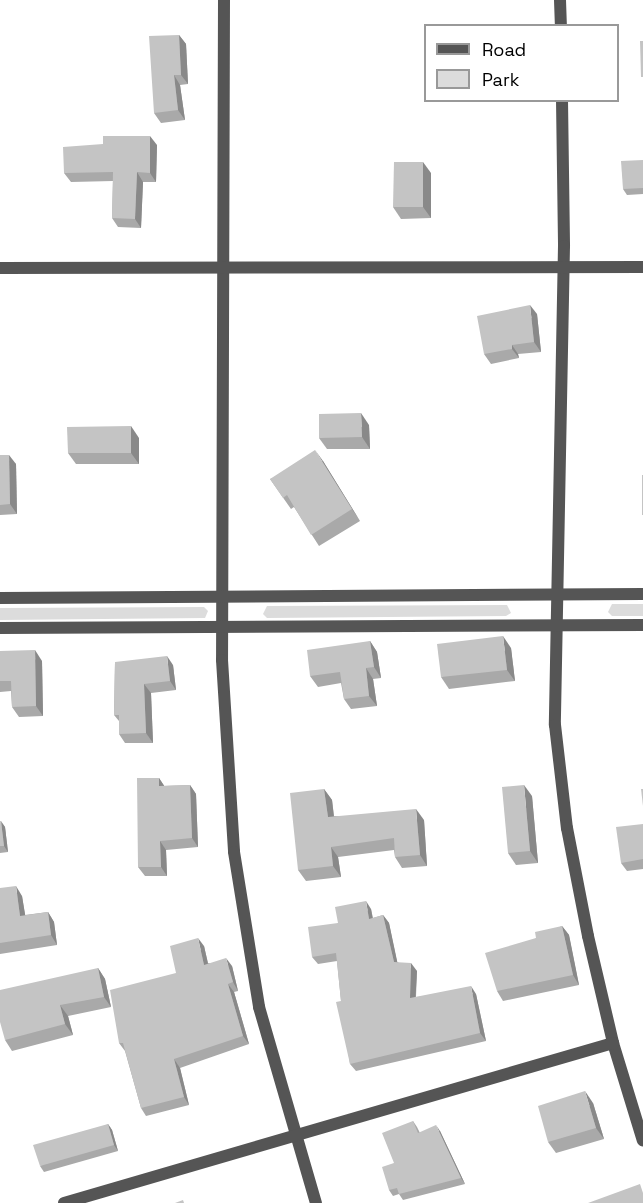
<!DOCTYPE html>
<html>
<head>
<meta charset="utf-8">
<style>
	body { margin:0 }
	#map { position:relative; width:643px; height:1203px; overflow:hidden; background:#fff; font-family:"Space Grotesk",sans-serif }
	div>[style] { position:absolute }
	.green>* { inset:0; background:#dcdcdc }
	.minor>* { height:12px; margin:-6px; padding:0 6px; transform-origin:6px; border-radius:6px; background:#555 }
	.wall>* { inset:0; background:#a9a9a9 }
	.shaded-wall>* { inset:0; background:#898989 }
	.building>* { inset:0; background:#c4c4c4 }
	span { translate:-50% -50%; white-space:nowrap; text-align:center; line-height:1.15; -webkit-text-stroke:5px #fff; paint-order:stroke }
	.legend { position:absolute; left:424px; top:24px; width:195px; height:78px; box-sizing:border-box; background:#fff; border:2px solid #999; margin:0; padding:8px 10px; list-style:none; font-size:18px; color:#000 }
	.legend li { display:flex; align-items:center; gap:12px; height:30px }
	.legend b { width:30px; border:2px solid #999 }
</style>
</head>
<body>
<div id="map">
	<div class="green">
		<i style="clip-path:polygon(612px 604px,643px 604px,643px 616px,612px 616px,608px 612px)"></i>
		<i style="clip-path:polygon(507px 605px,511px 613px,506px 616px,267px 618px,263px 614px,267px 606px)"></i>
		<i style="clip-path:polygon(204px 607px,208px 611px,205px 618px,0 620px,0 608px)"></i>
	</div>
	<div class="minor">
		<i style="left:224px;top:0;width:660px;rotate:90.17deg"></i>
		<i style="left:222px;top:660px;width:192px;rotate:86.4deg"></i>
		<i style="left:234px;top:852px;width:157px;rotate:80.8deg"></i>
		<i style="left:259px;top:1007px;width:204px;rotate:73.8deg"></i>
		<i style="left:560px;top:0;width:26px;rotate:88deg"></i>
		<i style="left:562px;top:100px;width:146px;rotate:89.2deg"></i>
		<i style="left:564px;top:246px;width:479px;rotate:91.1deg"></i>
		<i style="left:555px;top:725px;width:104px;rotate:83.4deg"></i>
		<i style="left:567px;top:828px;width:110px;rotate:79deg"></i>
		<i style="left:588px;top:936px;width:110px;rotate:76.8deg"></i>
		<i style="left:613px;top:1043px;width:102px;rotate:73deg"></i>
		<i style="left:0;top:268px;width:643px;rotate:-0.09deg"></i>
		<i style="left:0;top:598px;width:643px;rotate:-0.36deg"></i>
		<i style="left:0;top:628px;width:643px;rotate:-0.27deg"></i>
		<i style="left:64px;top:1203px;width:572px;rotate:-16.25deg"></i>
	</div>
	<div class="wall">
		<i style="clip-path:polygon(179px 35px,186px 44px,188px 84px,180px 85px,185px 120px,161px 123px,154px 113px)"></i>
		<i style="clip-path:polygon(157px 145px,156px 182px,143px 182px,141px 228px,118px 227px,112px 218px,113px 181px,71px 182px,64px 173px)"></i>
		<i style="clip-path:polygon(643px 160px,643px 194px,627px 195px,623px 189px)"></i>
		<i style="clip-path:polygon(431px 173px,431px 218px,401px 219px,393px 207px)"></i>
		<i style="clip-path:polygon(537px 314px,541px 352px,518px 354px,519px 358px,491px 364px,484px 354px)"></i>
		<i style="clip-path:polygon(369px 425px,370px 449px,327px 449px,319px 438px)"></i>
		<i style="clip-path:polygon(139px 438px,139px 464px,76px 464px,68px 453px)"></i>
		<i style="clip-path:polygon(0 455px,16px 464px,17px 514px,0 515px)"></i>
		<i style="clip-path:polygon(323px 461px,360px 521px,319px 546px,294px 507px,291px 509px,270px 479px)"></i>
		<i style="clip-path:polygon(370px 641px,377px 652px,381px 678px,373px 679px,377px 706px,351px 709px,344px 699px,341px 683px,318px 687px,310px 676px)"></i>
		<i style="clip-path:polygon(511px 648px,515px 681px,449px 689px,441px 677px)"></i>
		<i style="clip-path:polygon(0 651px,42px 661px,43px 716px,19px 717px,12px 707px,11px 691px,0 692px)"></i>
		<i style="clip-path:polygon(115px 662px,173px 665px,176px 690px,151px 693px,153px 743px,125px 743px,119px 734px,119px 721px,114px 715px)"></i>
		<i style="clip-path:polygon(159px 778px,164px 786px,190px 785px,196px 794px,198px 847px,166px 850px,167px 876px,145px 876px,138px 867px)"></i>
		<i style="clip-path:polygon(324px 789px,332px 800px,334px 816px,424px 820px,427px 866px,402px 868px,395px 857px,394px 850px,338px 857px,341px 877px,306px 881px,298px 870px)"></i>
		<i style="clip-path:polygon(532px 796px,538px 863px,516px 865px,508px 853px)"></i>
		<i style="clip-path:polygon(0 821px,5px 827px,8px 852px,0 853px)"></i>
		<i style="clip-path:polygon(643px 824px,643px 869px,627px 871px,621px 863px)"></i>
		<i style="clip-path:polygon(0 888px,22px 896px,25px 915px,48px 912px,54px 922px,57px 945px,0 954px)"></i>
		<i style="clip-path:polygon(371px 909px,373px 918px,383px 915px,389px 923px,397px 962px,417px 971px,416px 997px,476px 994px,486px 1041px,356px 1071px,350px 1064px,341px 1001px,337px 961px,318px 964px,312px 957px,338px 923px)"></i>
		<i style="clip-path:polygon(562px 926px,569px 935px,579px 985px,503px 1001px,497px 991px,536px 938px)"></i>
		<i style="clip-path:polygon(204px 946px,208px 963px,232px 966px,238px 991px,234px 992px,249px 1044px,180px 1068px,189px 1105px,146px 1116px,141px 1108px,125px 1051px,119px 1043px)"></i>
		<i style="clip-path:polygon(98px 968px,105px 979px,111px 1007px,68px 1016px,73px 1035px,12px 1051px,5px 1040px)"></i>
		<i style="clip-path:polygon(593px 1103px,604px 1139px,556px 1153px,548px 1142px)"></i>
		<i style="clip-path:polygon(413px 1121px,417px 1127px,420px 1133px,440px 1131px,465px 1184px,403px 1200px,399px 1194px,393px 1196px,389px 1190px,394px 1163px)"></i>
		<i style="clip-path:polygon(108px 1124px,112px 1130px,118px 1151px,44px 1172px,40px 1166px)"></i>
	</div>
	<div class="shaded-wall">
		<i style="clip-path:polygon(179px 35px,186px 44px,188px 84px,181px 75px)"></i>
		<i style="clip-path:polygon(174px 75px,180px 85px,185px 120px,178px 110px)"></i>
		<i style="clip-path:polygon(150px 136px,157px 145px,156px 182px,150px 173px)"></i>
		<i style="clip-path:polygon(423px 162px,431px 173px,431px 218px,423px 207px)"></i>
		<i style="clip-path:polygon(137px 172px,143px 182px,141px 228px,135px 219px)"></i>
		<i style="clip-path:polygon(530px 305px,537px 314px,541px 352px,534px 342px)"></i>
		<i style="clip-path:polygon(512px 345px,518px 354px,519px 358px,512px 349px)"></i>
		<i style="clip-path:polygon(361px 413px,369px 425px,370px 449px,362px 437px)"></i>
		<i style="clip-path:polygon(131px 426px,139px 438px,139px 464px,131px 453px)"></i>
		<i style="clip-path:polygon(315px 450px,323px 461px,360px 521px,352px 509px)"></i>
		<i style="clip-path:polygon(9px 455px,16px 464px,17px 514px,10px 504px)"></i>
		<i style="clip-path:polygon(503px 636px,511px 648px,515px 681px,507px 670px)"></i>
		<i style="clip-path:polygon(370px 641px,377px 652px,381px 678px,374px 667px)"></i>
		<i style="clip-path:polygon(35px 650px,42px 661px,43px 716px,36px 706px)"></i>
		<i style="clip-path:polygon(167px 656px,173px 665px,176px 690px,170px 681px)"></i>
		<i style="clip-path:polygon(366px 668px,373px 679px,377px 706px,369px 696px)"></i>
		<i style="clip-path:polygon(144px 684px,151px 693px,153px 743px,146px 733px)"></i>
		<i style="clip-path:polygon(159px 778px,165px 787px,159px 786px)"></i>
		<i style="clip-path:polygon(190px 785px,196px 794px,198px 847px,192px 838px)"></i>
		<i style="clip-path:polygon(524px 785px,532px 796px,538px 863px,530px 851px)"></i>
		<i style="clip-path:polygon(324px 789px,332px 800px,335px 827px,328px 817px)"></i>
		<i style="clip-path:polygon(416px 809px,424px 820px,427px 866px,420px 855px)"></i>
		<i style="clip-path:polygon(1px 821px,5px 827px,8px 852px,4px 846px)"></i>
		<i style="clip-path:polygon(160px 841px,166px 850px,167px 876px,161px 867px)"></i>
		<i style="clip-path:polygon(331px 847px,338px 857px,341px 877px,333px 866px)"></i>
		<i style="clip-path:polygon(16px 886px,22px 896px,27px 926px,20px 916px)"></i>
		<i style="clip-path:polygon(366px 901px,371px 909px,374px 927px,369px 919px)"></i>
		<i style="clip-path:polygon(48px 912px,54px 922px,57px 945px,51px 935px)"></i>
		<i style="clip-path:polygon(383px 915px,389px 923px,399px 970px,394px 962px)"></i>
		<i style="clip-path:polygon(562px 926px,569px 935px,579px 985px,573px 975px)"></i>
		<i style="clip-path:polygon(198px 938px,204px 946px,210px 973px,204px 965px)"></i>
		<i style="clip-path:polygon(226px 958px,232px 966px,238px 991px,233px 982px)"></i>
		<i style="clip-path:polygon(411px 963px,417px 971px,415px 1006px,410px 998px)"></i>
		<i style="clip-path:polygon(98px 968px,105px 979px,111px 1007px,104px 997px)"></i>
		<i style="clip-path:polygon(228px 984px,234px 992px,249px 1044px,243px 1036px)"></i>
		<i style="clip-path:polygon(471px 986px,476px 994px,486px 1041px,480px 1033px)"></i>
		<i style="clip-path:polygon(60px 1005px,68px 1016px,73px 1035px,65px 1024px)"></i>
		<i style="clip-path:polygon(174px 1059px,180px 1068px,189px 1105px,184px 1097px)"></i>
		<i style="clip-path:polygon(585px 1091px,593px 1103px,604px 1139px,596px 1128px)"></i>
		<i style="clip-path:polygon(108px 1124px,112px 1130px,118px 1151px,114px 1145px)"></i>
		<i style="clip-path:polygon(436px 1125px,440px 1131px,465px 1184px,461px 1178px)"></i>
	</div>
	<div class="building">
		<i style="clip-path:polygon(179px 35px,181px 75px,174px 75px,178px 110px,154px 113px,149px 36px)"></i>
		<i style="clip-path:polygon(640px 41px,643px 41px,643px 77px,641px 77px)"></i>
		<i style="clip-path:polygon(103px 136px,150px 136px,150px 173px,137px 172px,135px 219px,112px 218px,113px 172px,64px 173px,63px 147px,103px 144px)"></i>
		<i style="clip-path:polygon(643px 160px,643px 188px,623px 189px,621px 161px)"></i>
		<i style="clip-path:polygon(394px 162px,423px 162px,423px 207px,393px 207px)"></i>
		<i style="clip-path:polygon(530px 305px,534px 342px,512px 345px,512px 349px,484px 354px,477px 316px)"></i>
		<i style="clip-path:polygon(361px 413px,362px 437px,319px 438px,319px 414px)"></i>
		<i style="clip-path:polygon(131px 426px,131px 453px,68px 453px,67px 427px)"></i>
		<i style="clip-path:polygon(315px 450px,352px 509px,311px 535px,287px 495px,283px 498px,270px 479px)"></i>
		<i style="clip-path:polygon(0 455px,9px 455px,10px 504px,0 505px)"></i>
		<i style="clip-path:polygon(642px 475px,643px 475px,643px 515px,642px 515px)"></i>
		<i style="clip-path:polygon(503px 636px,507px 670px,441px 677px,437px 644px)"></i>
		<i style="clip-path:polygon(370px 641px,374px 667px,366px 668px,369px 696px,344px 699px,340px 672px,310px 676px,307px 650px)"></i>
		<i style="clip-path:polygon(35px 650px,36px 706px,12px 707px,11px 681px,0 681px,0 651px)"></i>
		<i style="clip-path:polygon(167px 656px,170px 681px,144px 684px,146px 733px,119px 734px,119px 715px,114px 715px,115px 662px)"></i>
		<i style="clip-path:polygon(137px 778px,159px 778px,159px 786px,190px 785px,192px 838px,160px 841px,161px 867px,138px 867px)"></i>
		<i style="clip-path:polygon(524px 785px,530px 851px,508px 853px,502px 787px)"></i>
		<i style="clip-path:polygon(324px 789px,328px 817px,416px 809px,420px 855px,395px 857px,394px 838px,331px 847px,333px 866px,298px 870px,290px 793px)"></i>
		<i style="clip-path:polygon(641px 789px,643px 789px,643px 806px)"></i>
		<i style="clip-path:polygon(0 821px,1px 821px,4px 846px,0 846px)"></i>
		<i style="clip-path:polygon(643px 824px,643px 859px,621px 863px,616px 827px)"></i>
		<i style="clip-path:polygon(16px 886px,20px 916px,48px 912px,51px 935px,0 943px,0 888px)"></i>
		<i style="clip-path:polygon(366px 901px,369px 919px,383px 915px,394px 962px,411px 963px,410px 998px,471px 986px,480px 1033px,350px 1064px,336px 1002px,341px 1001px,336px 953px,312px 957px,308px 927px,338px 923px,335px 907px)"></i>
		<i style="clip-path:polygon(562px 926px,573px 975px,497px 991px,485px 953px,536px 938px,535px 932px)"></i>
		<i style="clip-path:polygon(198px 938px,204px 965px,226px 958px,233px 982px,228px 984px,243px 1036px,174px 1059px,184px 1097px,141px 1108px,123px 1043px,119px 1043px,110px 990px,176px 973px,170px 946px)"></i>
		<i style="clip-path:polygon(98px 968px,104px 997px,60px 1005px,65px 1024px,5px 1040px,0 1022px,0 990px)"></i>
		<i style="clip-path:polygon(585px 1091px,596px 1128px,548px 1142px,538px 1106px)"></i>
		<i style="clip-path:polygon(413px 1121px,418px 1133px,436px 1125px,461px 1178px,399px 1194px,397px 1188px,389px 1190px,382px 1167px,394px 1163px,382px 1133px)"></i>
		<i style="clip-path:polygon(108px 1124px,114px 1145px,40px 1166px,33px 1145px)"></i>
		<i style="clip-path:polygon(640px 1184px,643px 1193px,643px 1203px,588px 1203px)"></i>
		<i style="clip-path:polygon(183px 1200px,184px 1203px,175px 1203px)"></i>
	</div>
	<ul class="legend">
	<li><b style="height:8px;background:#555"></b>Road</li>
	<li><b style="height:16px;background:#dcdcdc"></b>Park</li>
	</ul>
</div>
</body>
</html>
